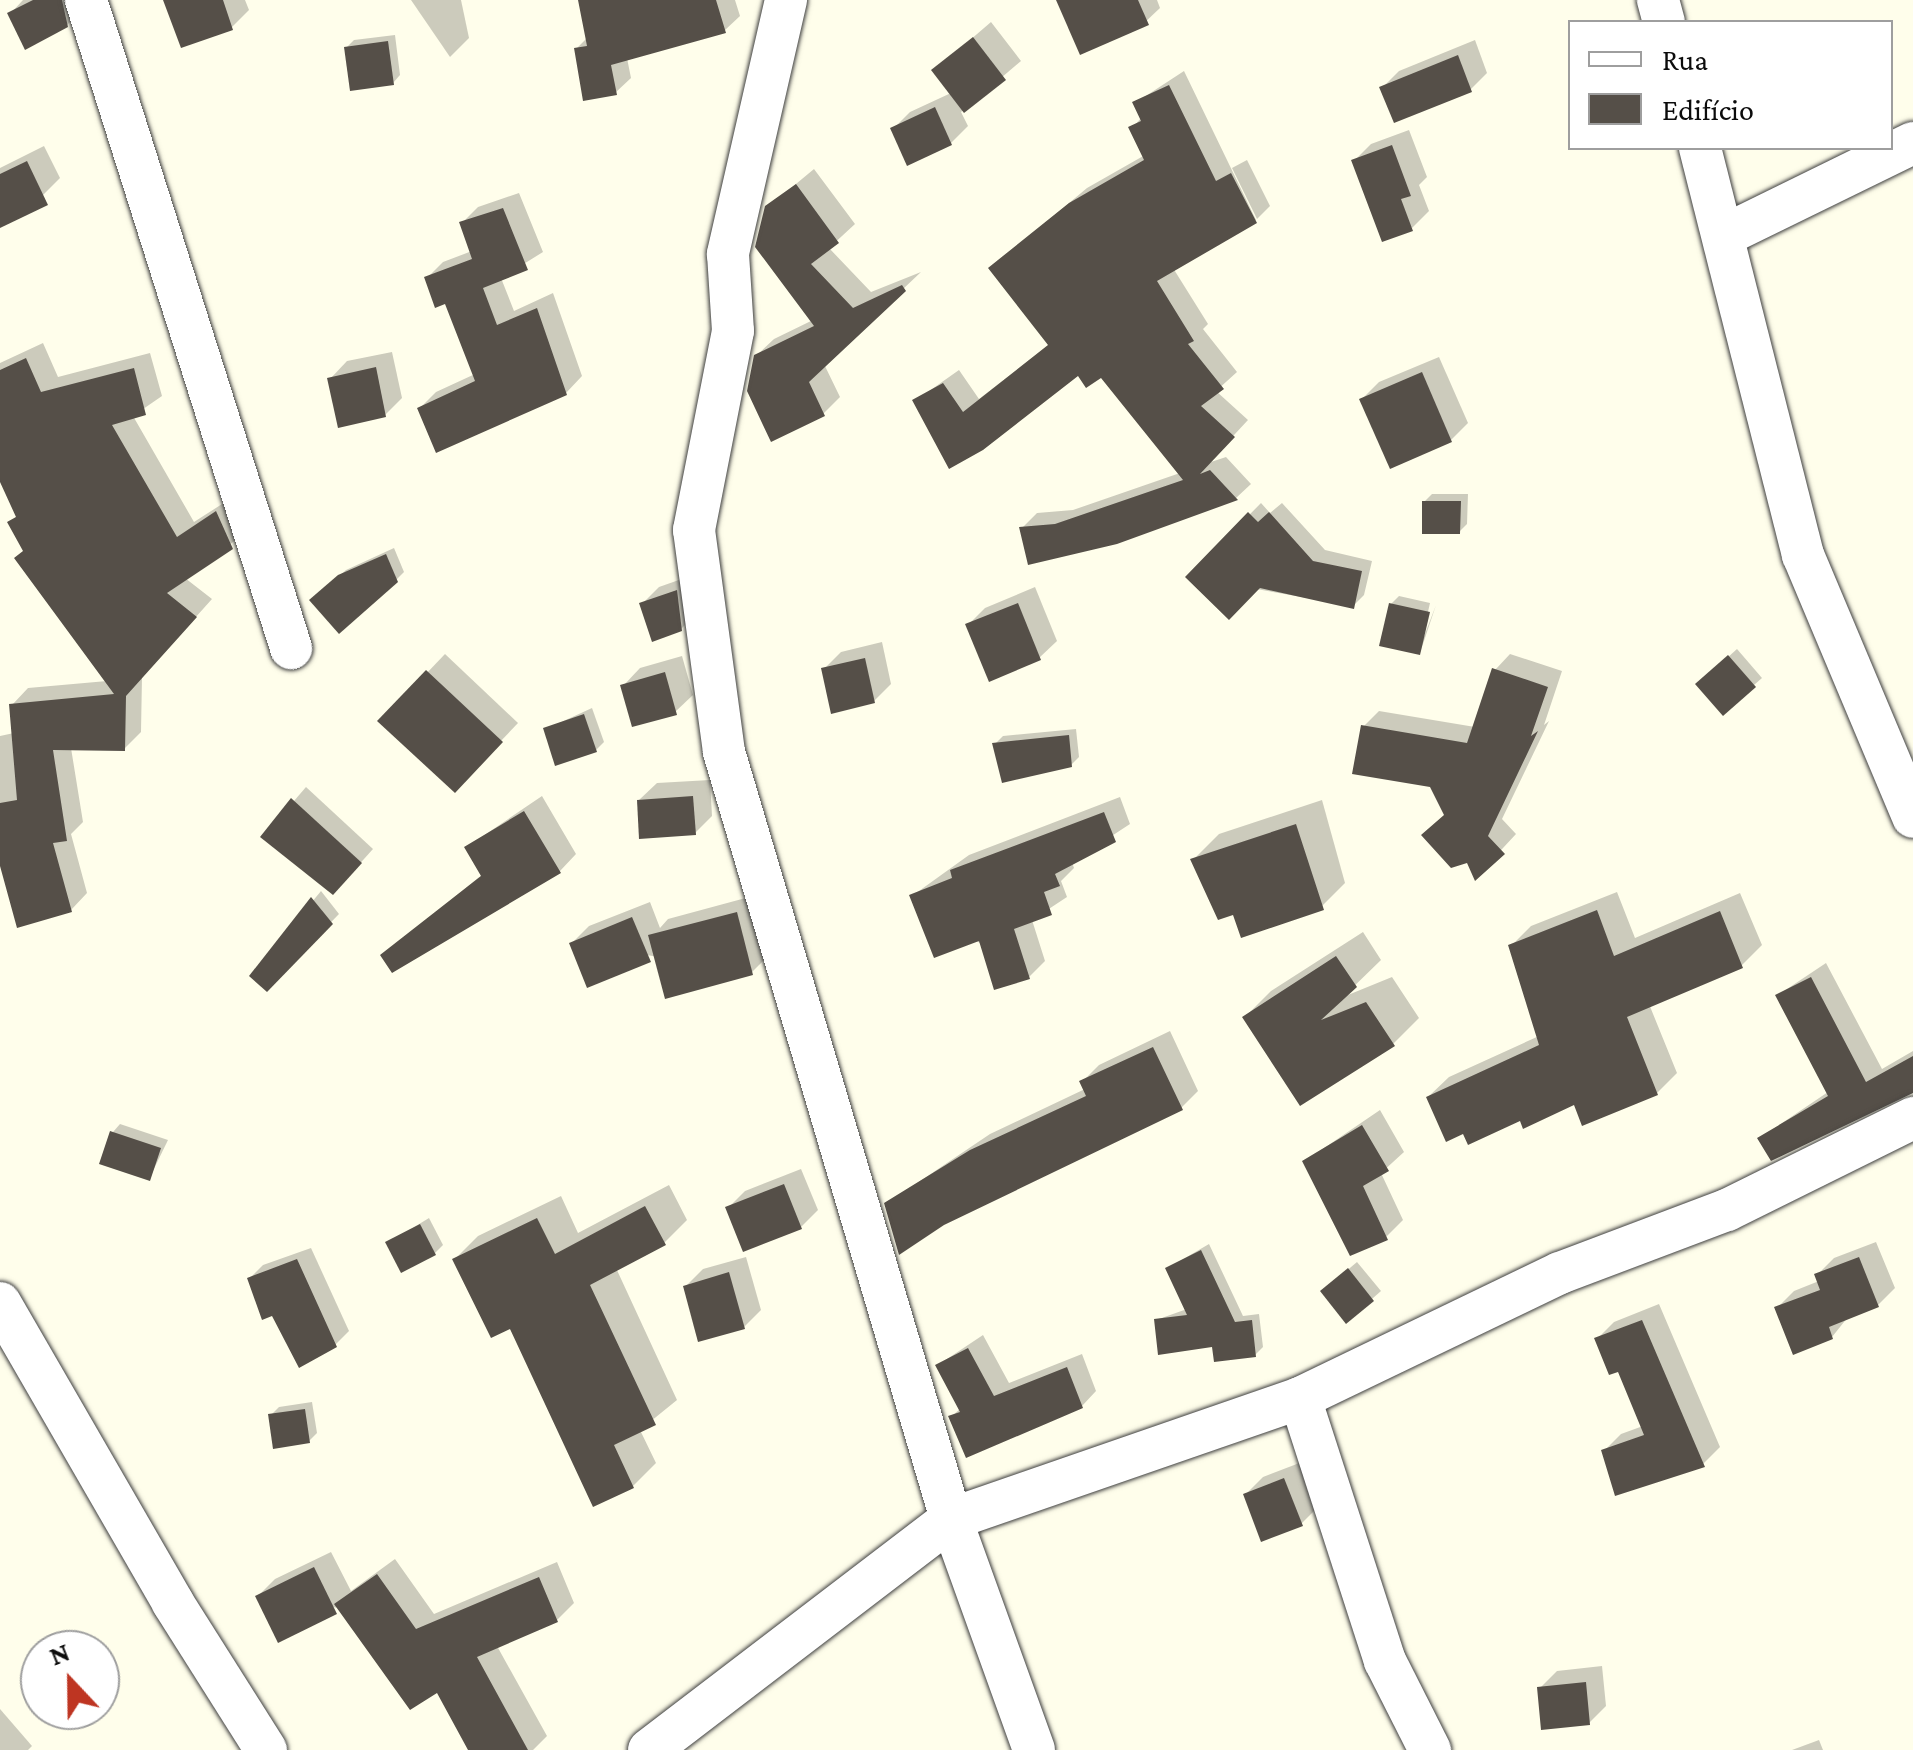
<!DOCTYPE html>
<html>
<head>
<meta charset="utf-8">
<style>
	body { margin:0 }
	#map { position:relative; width:1913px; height:1750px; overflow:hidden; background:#fffeeb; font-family:"Crimson Pro",serif }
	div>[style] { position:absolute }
	.shadow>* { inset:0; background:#0003 }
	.building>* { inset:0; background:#554f48 }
	.roads { filter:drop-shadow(0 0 2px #3f3f3f) drop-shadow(0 0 2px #3f3f3f) }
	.minor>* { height:42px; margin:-21px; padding:0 21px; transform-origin:21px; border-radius:21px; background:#fff }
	span { translate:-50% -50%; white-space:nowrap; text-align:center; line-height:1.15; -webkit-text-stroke:10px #fff; paint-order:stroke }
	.legend { position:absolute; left:1568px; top:20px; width:325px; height:130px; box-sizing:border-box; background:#fff; border:2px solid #9e9e9e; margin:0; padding:12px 18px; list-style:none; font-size:30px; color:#0c0c0c }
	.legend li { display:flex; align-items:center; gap:20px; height:50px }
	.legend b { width:50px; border:2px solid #9e9e9e }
	.north { position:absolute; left:20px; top:1630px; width:100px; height:100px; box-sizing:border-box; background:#fff; border:2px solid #9e9e9e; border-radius:50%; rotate:338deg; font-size:28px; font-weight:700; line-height:40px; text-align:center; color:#0c0c0c }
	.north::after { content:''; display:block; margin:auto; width:35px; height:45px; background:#be3522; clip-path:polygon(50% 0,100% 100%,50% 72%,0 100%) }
</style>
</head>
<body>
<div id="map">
	<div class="shadow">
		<i style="clip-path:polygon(23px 0,83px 0,84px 8px,67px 25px,10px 14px)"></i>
		<i style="clip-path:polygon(166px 0,245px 0,249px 10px,232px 27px)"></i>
		<i style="clip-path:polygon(411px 0,461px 0,469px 38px,450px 57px)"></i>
		<i style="clip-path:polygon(581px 0,735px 0,740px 16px,724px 31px,627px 58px,631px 78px,615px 93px,577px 48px,588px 37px)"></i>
		<i style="clip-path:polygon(1065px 0,1157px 0,1160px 8px,1142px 25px)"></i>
		<i style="clip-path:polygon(991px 22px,1021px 61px,961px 112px,968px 126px,951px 143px,893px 129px,910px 112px,951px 93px,934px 71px)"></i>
		<i style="clip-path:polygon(395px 35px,400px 75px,393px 83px,346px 48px,354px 40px)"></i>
		<i style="clip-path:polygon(1475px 40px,1487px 73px,1470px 90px,1382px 88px,1399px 71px)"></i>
		<i style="clip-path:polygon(1184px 71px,1256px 220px,1173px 268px,1208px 324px,1203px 329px,1237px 372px,1216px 391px,1248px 420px,1208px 463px,1226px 457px,1251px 484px,1236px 498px,1116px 542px,1022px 528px,1037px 513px,1073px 510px,1180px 473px,1101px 374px,1078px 373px,982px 448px,915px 401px,959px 370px,979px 399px,1050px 344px,991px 268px,1087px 188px,1145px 155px,1132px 128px,1142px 117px,1135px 103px)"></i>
		<i style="clip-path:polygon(1409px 130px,1427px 177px,1419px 185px,1429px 211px,1412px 228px,1354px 161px,1371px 144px)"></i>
		<i style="clip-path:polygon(44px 146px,60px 178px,43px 195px,0 204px,0 168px)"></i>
		<i style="clip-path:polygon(1247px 160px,1270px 206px,1257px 219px,1232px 168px)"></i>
		<i style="clip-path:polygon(814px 169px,855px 224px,829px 248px,871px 292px,921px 272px,824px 364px,840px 397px,823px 414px,756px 356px,774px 339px,813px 320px,767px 208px)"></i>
		<i style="clip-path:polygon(519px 193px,543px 252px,501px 278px,514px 311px,553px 293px,582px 376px,566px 393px,420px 408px,436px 392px,475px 374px,447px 300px,427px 278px,443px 262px,472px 251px,462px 223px,478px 207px)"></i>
		<i style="clip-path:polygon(43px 343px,58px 377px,150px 353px,162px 396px,133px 416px,194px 522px,233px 497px,249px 530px,185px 578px,212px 599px,142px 677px,141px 732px,124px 749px,71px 748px,83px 822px,71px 834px,87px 893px,71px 910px,0 828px,0 736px,14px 733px,12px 705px,28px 688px,107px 681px,11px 522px,18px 515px,0 476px,0 363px)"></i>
		<i style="clip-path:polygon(392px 352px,402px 398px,385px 415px,330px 379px,347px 361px)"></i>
		<i style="clip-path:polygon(1439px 357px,1468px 423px,1451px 440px,1362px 399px,1379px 382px)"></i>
		<i style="clip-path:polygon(1432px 494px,1468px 494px,1467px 524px,1459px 532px,1424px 502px)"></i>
		<i style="clip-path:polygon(1261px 503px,1270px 513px,1282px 503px,1325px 550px,1372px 561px,1364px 595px,1353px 606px,1188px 577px)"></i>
		<i style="clip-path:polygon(394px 548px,404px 572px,396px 580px,320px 593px,346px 570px)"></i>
		<i style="clip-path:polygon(693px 575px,698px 612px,681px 629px,642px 604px,659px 587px)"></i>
		<i style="clip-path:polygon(1035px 587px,1057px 641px,1039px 658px,968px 625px,985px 608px)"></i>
		<i style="clip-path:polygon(1399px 596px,1430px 603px,1420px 647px,1436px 605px,1420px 653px,1391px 604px)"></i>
		<i style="clip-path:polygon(882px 642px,891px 684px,874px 701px,824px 669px,841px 652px)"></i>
		<i style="clip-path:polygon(1737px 649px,1762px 678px,1754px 685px,1706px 677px)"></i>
		<i style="clip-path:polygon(445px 654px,518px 723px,454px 790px,381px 721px)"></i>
		<i style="clip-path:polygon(1510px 654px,1562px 671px,1544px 725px,1549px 721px,1502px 819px,1516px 834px,1490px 862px,1446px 815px,1432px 785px,1363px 727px,1379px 711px,1475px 727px,1495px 670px)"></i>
		<i style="clip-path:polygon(682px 656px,693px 695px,675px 712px,623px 686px,640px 668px)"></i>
		<i style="clip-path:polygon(592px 708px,604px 742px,596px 750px,546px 729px)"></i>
		<i style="clip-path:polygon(1076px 729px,1079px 757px,1071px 765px,995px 744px,1003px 736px)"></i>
		<i style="clip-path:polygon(710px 780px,712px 816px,695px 833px,639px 800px,657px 783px)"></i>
		<i style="clip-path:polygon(306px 787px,373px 849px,346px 879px,263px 837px)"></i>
		<i style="clip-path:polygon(542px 796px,576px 854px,560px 871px,383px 955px,483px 874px,467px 847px)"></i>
		<i style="clip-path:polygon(1120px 797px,1130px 824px,1072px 862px,1074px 868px,1061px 881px,1067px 897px,1032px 920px,1045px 961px,1029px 977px,912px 896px,969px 855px)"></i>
		<i style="clip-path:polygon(1322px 800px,1345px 883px,1319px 909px,1235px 911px,1193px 860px,1219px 834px)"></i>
		<i style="clip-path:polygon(321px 891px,339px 914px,267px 988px,252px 975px)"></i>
		<i style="clip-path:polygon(1617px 892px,1635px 938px,1740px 893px,1762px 945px,1742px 965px,1649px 1004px,1677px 1073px,1657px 1093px,1575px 1102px,1464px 1130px,1428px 1097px,1449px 1077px,1539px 1036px,1511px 946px,1531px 926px)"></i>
		<i style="clip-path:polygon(753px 896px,769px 955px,752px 972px,572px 943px,589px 926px,650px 902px,660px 928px,668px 919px)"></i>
		<i style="clip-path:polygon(1363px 932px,1381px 960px,1343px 997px,1392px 977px,1419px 1018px,1393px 1044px,1245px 1017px,1271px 991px)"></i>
		<i style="clip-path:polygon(1826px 963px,1882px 1069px,1913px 1051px,1913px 1093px,1760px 1138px,1828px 1092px,1778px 995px)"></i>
		<i style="clip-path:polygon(1170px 1031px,1198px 1091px,1181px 1108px,886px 1204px,990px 1134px,1085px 1089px,1082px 1082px,1099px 1065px)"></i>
		<i style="clip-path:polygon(1380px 1110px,1404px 1152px,1381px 1173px,1403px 1220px,1386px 1237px,1305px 1161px)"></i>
		<i style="clip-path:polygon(120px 1124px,168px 1140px,149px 1179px,113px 1132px)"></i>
		<i style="clip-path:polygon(801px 1169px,818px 1210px,801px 1227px,728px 1208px,745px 1191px)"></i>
		<i style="clip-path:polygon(669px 1185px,687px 1220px,664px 1243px,616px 1268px,677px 1400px,640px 1430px,656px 1463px,633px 1486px,455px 1259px,478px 1236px,561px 1196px,578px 1233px)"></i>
		<i style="clip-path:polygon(429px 1218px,443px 1245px,435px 1253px,388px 1243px)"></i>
		<i style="clip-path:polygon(1876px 1242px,1895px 1288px,1878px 1305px,1848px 1317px,1832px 1337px,1777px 1308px,1794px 1291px,1819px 1281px,1817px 1275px,1834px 1258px)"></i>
		<i style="clip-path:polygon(1209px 1244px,1243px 1316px,1259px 1314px,1263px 1347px,1255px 1355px,1156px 1320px,1187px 1309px,1168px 1268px)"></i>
		<i style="clip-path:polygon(311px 1248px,349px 1331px,335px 1345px,273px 1313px,250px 1278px,263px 1265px)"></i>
		<i style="clip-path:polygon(746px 1257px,761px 1310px,744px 1327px,686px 1286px,703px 1269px)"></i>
		<i style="clip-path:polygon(1357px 1262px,1381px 1291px,1347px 1321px,1331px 1284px)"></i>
		<i style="clip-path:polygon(1659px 1304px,1720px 1447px,1703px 1464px,1604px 1451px,1621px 1434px,1643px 1426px,1619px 1368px,1597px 1339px,1614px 1322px)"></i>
		<i style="clip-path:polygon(983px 1335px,1009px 1383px,1082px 1354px,1096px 1391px,1082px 1406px,951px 1417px,961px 1408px,938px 1365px)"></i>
		<i style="clip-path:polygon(312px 1402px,317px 1433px,309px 1441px,271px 1415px,279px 1407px)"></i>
		<i style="clip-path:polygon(1302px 1462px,1318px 1507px,1301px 1524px,1246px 1494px,1263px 1477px)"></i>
		<i style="clip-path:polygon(331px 1552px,351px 1591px,395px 1559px,434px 1614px,557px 1562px,574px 1603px,557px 1620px,497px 1646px,547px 1736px,533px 1750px,471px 1750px,438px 1689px,339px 1608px,258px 1596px,275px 1579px)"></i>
		<i style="clip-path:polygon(1602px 1666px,1606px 1706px,1589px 1723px,1540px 1688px,1557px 1671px)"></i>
		<i style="clip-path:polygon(0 1709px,32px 1746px,28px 1750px,0 1750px)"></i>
		<i style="clip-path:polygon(1819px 1740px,1823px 1750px,1792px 1750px)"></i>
	</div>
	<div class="building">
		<i style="clip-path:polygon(33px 0,62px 0,68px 27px,25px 50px,7px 13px)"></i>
		<i style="clip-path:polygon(163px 0,223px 0,233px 30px,181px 48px)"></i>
		<i style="clip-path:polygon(578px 0,716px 0,726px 33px,611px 65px,617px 95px,583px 101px,574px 48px,587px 46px)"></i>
		<i style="clip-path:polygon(1056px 0,1138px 0,1149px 25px,1080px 55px)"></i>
		<i style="clip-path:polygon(973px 37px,1006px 80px,964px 113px,931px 70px)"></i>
		<i style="clip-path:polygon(388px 41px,394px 85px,350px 91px,344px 47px)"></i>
		<i style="clip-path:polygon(1458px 55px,1472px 92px,1394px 123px,1379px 87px)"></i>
		<i style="clip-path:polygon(1169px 85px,1216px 181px,1231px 173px,1257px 223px,1157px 281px,1194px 341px,1188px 344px,1224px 389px,1201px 406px,1235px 437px,1200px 474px,1210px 470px,1238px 500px,1117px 544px,1028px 565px,1019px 527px,1055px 524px,1183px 480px,1101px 378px,1086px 388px,1078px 376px,983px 450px,949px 469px,912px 400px,943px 383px,963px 412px,1048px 345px,988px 268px,1069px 203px,1144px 160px,1128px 127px,1141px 121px,1132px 102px)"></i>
		<i style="clip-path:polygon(935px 107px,952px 145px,907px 166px,890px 128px)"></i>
		<i style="clip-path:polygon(1392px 145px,1411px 196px,1401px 199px,1413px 231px,1382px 242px,1351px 160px)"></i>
		<i style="clip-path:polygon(27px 161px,48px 205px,0 228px,0 174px)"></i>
		<i style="clip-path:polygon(796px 184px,839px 243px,811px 264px,853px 308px,902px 285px,906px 291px,809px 382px,825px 416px,771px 442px,747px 391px,754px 355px,814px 326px,755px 247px,765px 206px)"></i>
		<i style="clip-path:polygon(503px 208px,528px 270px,483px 288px,497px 325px,537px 308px,567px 395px,436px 453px,417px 408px,475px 381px,445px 304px,435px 308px,424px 277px,472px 259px,459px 222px)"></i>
		<i style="clip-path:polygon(26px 358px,41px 392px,134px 368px,146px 415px,112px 425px,177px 537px,216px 511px,233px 549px,167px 593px,197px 617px,126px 696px,125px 751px,53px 750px,67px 841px,53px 843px,72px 912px,17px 928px,0 866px,0 803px,17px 800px,9px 704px,114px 694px,14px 558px,23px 551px,7px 522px,16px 517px,0 482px,0 370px)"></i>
		<i style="clip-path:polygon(376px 367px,386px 417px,338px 428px,327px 378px)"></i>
		<i style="clip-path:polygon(1422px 372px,1452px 442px,1390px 469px,1359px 399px)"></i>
		<i style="clip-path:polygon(1422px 501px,1461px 501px,1460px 534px,1422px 534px)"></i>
		<i style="clip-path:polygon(1248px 512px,1258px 522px,1269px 512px,1313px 561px,1362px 571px,1354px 609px,1260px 588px,1229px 620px,1185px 577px)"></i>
		<i style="clip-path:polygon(386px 554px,398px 582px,339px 634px,309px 600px,338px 575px)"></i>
		<i style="clip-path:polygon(677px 590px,682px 631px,652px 642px,639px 603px)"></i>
		<i style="clip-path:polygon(1018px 603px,1041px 660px,989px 682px,965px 624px)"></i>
		<i style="clip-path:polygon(1389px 603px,1430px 612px,1420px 655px,1379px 646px)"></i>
		<i style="clip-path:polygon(1728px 655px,1756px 687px,1723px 716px,1695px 684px)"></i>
		<i style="clip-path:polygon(865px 658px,875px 703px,831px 714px,821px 668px)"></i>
		<i style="clip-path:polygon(1492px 668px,1548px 687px,1531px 736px,1538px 731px,1488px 836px,1505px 854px,1475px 881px,1467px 863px,1451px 868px,1421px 835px,1444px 815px,1430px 787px,1352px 774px,1361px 725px,1467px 743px)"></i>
		<i style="clip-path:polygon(426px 670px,503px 742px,455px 793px,377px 721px)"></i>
		<i style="clip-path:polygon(665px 672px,677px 715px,632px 727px,620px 685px)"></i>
		<i style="clip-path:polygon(584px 714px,597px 752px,555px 766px,543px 728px)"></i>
		<i style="clip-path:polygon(1069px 735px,1072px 767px,1002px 783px,992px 743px)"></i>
		<i style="clip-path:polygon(693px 796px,696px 835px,639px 839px,637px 800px)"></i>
		<i style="clip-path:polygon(291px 798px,362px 863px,333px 895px,260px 837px)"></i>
		<i style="clip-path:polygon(524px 811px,561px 873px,392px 973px,380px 955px,481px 876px,464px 847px)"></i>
		<i style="clip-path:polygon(1104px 812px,1116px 842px,1055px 874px,1060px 886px,1044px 892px,1052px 915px,1014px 929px,1030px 979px,994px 990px,979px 941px,934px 958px,909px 895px,952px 878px,950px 870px)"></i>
		<i style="clip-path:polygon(1296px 824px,1324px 910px,1241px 938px,1233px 915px,1218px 920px,1190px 859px)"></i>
		<i style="clip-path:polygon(311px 897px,333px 924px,267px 992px,249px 976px)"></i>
		<i style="clip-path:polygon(1597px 910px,1614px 956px,1720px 911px,1743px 968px,1627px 1017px,1658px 1095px,1582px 1126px,1574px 1105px,1523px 1129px,1520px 1121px,1468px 1145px,1463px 1134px,1446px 1142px,1426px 1097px,1539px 1045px,1508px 945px)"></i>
		<i style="clip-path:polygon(737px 912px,753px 975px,665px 999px,648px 935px)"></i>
		<i style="clip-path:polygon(632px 917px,651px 962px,587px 988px,569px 943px)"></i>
		<i style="clip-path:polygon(1336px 956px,1357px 987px,1321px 1020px,1366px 1002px,1395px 1046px,1300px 1106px,1242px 1017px)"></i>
		<i style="clip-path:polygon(1811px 977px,1866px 1082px,1913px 1056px,1913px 1093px,1771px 1161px,1757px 1138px,1828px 1096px,1775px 995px)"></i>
		<i style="clip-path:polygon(1153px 1047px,1183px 1110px,944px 1225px,899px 1255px,884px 1203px,970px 1150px,1086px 1096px,1079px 1081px)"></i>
		<i style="clip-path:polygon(1362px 1125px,1389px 1171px,1363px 1186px,1388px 1240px,1350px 1256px,1302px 1161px)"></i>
		<i style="clip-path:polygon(110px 1131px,161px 1148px,150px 1181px,99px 1164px)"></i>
		<i style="clip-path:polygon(784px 1184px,802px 1229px,743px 1252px,725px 1207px)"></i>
		<i style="clip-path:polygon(645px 1206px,666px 1245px,590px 1285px,656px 1425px,614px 1445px,634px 1488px,593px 1507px,510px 1329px,491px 1338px,452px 1259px,537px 1218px,555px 1254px)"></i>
		<i style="clip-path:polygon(420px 1224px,436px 1255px,401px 1273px,385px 1242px)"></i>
		<i style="clip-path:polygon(1201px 1250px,1235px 1322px,1252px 1320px,1256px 1357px,1214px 1362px,1212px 1347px,1158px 1355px,1154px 1319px,1187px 1315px,1165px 1268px)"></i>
		<i style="clip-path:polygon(1859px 1257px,1879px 1307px,1829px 1327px,1833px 1339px,1793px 1355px,1774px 1307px,1820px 1290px,1814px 1274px)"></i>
		<i style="clip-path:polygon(297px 1259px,337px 1347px,299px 1368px,272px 1316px,262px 1320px,247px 1278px)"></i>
		<i style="clip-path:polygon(1348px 1268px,1374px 1301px,1346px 1324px,1320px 1291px)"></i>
		<i style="clip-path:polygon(729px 1272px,745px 1329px,698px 1342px,683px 1286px)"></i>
		<i style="clip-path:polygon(1642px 1320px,1705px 1467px,1615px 1496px,1601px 1450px,1644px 1435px,1618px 1372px,1609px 1375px,1594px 1338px)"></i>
		<i style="clip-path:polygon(968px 1348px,994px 1396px,1067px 1367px,1083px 1408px,966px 1458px,948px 1416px,960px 1412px,935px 1365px)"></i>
		<i style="clip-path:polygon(305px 1409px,310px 1443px,273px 1449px,268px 1414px)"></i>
		<i style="clip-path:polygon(1284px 1478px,1303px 1526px,1261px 1542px,1243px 1494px)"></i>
		<i style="clip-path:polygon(314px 1567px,337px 1614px,278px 1643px,255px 1596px)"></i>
		<i style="clip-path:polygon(377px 1574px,416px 1629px,539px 1577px,558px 1622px,477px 1657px,528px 1750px,468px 1750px,437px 1693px,410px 1710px,334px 1604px)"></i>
		<i style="clip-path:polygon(1586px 1682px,1590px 1725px,1541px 1730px,1537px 1687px)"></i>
	</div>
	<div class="roads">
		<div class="minor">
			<i style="left:86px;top:0;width:680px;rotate:72.44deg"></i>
			<i style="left:786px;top:0;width:261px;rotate:102.9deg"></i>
			<i style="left:728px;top:254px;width:77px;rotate:86.3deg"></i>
			<i style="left:733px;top:331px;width:203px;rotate:101.1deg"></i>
			<i style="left:694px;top:530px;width:224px;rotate:82.3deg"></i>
			<i style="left:724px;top:752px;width:800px;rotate:73.51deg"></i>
			<i style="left:951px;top:1519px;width:245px;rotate:70.2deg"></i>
			<i style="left:1658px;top:0;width:23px;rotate:75deg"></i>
			<i style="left:1700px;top:148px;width:420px;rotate:75.8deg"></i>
			<i style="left:1803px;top:555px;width:284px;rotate:67.2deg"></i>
			<i style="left:1725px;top:235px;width:209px;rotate:-26.1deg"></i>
			<i style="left:0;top:1303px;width:346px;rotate:60deg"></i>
			<i style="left:173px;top:1603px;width:174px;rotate:57.7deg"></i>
			<i style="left:1300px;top:1398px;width:276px;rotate:72.1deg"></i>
			<i style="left:1385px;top:1661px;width:100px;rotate:63.2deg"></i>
			<i style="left:649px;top:1750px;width:380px;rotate:-37.4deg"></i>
			<i style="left:951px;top:1519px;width:369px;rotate:-19.1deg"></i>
			<i style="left:1300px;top:1398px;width:288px;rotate:-25.7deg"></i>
			<i style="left:1560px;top:1273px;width:178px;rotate:-20.7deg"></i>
			<i style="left:1727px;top:1210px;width:208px;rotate:-26.3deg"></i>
		</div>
	</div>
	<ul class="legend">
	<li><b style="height:12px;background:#fff"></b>Rua</li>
	<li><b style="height:28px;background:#554f48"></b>Edifício</li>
	</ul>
	<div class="north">N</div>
</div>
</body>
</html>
